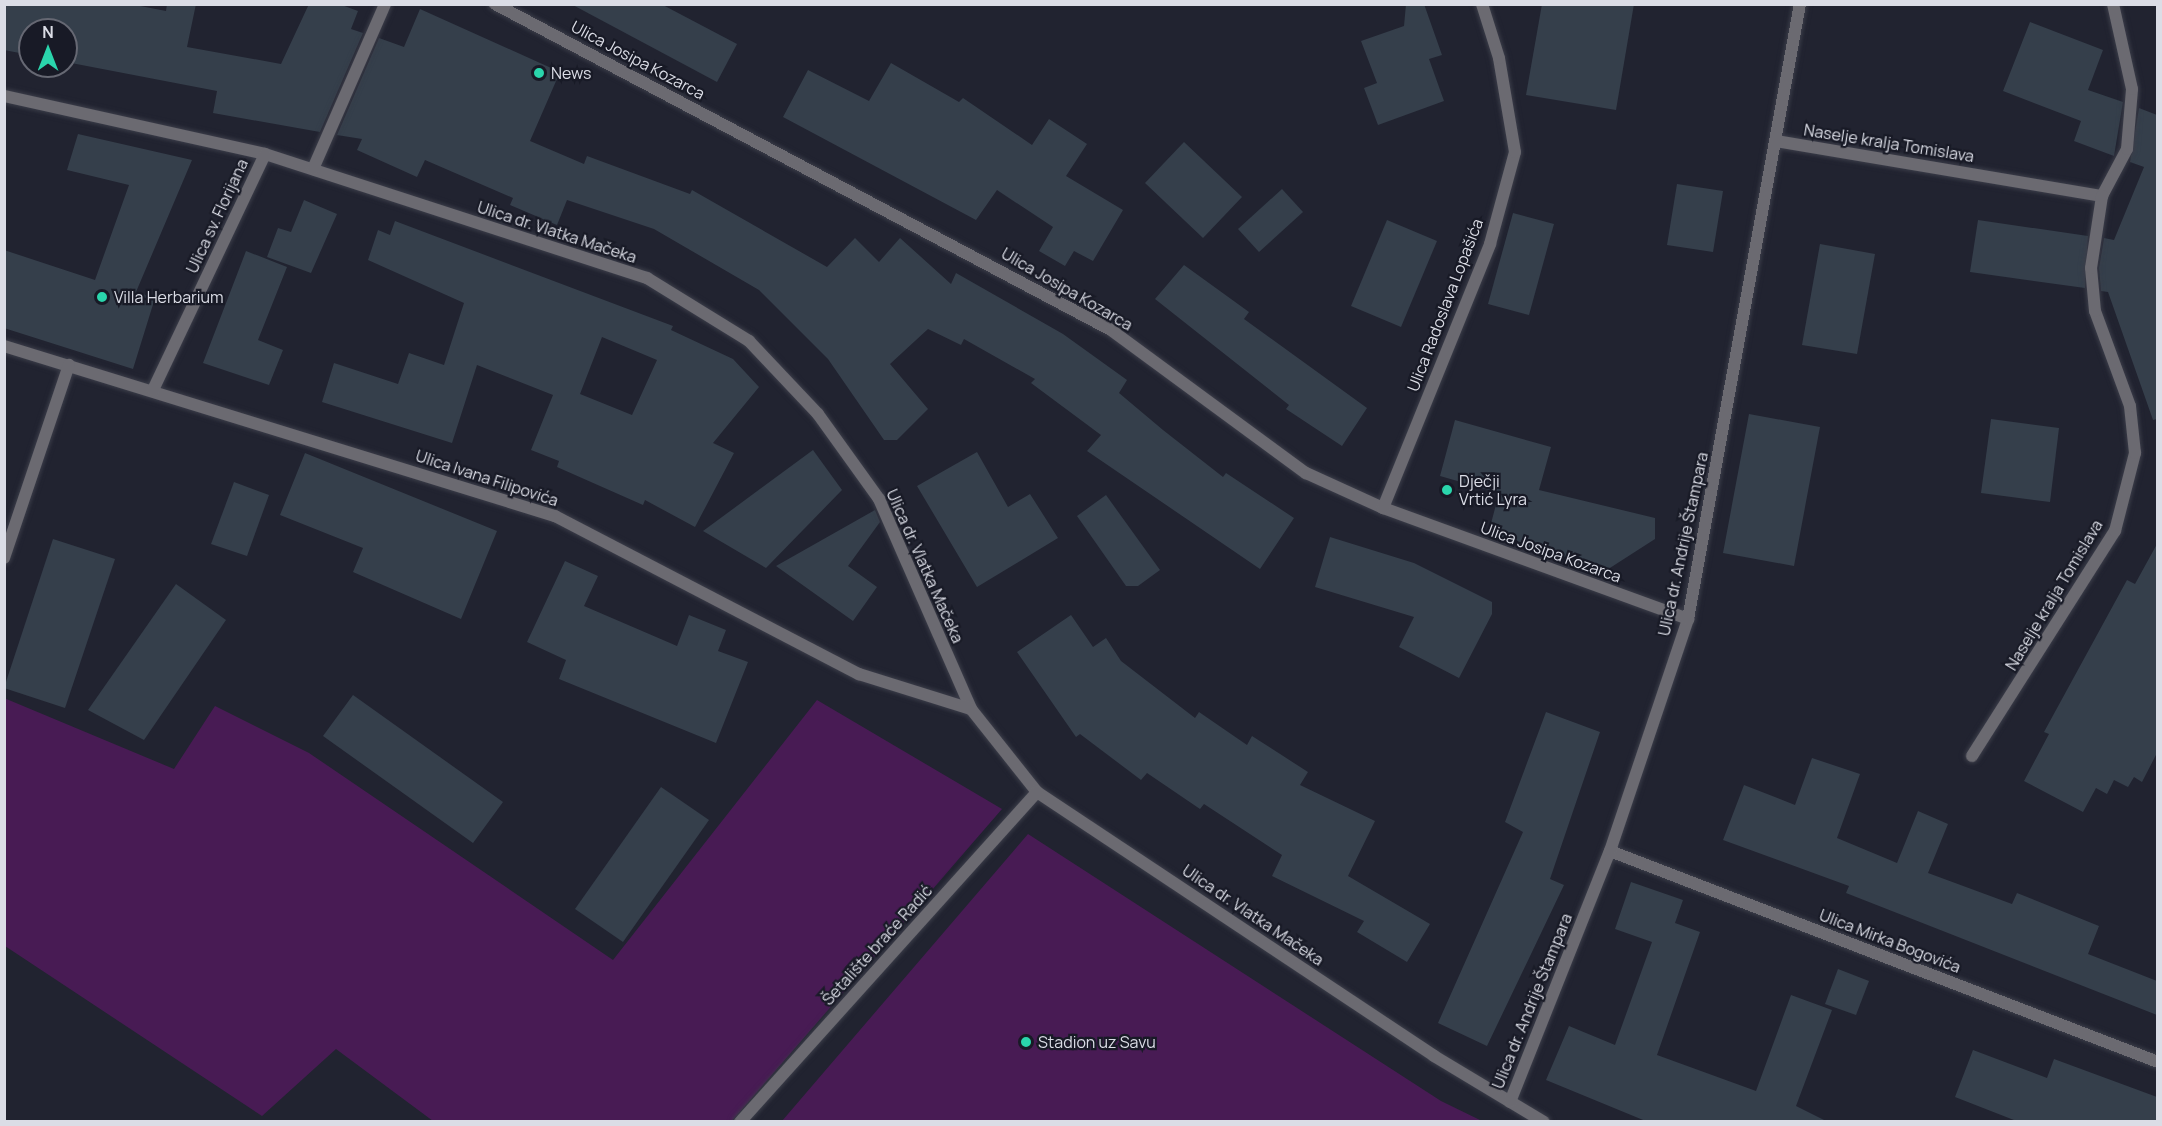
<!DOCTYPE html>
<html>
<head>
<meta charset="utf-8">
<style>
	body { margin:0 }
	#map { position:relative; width:2162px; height:1126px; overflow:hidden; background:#212330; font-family:Manrope,sans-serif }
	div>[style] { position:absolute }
	.green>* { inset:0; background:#481b54 }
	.building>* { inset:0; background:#353f4b }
	.roads { filter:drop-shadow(0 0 2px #3b3d49) drop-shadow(0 0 2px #3b3d49) }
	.minor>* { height:12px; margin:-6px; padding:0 6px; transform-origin:6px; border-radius:6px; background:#6b6a71 }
	.dots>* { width:16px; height:16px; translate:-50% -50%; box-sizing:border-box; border:3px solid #181a26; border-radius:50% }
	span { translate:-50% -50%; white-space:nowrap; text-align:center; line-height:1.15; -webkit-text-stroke:4.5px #181a26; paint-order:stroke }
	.street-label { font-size:16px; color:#dbdde6 }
	.poi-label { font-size:16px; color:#dbdde6 }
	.left { translate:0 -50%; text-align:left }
	.frame { position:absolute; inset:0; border:6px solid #dbdde6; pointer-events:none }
	.north { position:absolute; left:18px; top:18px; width:60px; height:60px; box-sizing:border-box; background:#181a26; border:2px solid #666873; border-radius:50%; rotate:0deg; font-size:16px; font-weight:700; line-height:24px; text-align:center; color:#dbdde6 }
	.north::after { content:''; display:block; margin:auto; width:21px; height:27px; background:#2ad5ac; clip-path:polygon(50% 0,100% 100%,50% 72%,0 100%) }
</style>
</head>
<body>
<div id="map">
	<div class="green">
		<i style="clip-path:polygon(4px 698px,174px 769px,215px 706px,309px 753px,613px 960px,817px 700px,1002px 809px,732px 1121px,433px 1121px,336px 1049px,262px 1116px,5px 946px)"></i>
		<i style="clip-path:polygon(1028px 834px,1441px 1101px,1482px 1121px,782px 1121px)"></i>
	</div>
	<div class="building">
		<i style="clip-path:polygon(4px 4px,130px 4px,166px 11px,167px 4px,196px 4px,187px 47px,281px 64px,309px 4px,339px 4px,358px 11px,351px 29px,363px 33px,320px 132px,213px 113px,217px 91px,66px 62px,66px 30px,30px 30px,30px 55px,4px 50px)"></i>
		<i style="clip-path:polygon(571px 4px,661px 4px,737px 44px,717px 82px)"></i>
		<i style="clip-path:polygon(1406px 4px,1424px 4px,1442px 55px,1429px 59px,1444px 101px,1378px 125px,1364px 88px,1377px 83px,1361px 41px,1404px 26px)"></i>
		<i style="clip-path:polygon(1542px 4px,1634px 4px,1616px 110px,1526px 95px)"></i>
		<i style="clip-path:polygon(420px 9px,560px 72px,530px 141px,584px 164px,587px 156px,690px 194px,692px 190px,827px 267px,855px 238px,879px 262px,900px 238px,951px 284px,956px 273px,1063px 334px,1127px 380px,1119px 393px,1163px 430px,1223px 477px,1226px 473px,1294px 518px,1260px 569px,1087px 451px,1101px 435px,1031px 383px,1035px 379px,964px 339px,961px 345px,928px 329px,890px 364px,928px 409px,897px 440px,884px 440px,828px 359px,759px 290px,654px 229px,567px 200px,557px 225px,510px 205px,513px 198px,425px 160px,417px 177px,357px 150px,362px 139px,337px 135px,379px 38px,404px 47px)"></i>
		<i style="clip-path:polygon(2030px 22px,2103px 50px,2088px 90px,2123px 102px,2114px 156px,2074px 141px,2081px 121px,2003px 91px)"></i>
		<i style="clip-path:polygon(891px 63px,959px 102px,963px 98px,1032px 145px,1049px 119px,1087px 144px,1066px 176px,1123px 210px,1093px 261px,1074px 251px,1065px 266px,1039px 251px,1053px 227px,997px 190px,976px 220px,783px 117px,808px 70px,869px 101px)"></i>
		<i style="clip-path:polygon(2139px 108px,2157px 115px,2157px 419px,2153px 420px,2108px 292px,2101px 291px,2099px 268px,2104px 238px,2114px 240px,2144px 167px,2130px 162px)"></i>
		<i style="clip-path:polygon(78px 134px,192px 160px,136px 292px,155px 298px,133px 369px,4px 328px,4px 250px,95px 280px,129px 185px,67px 170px)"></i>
		<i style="clip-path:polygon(1184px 142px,1242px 197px,1203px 238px,1145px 183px)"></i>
		<i style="clip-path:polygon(1677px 184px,1723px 191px,1713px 252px,1667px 245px)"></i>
		<i style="clip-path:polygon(1282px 189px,1303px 212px,1259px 252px,1238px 229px)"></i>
		<i style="clip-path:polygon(304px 200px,337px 214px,311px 273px,267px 257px,278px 228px,291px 232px)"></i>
		<i style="clip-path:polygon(1513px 213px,1554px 224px,1529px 315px,1488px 304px)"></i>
		<i style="clip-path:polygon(1387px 220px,1437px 241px,1401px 327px,1351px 306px)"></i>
		<i style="clip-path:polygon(1978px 220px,2088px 236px,2085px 288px,1970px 272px)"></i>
		<i style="clip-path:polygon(evenodd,395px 221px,673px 326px,671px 330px,733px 359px,759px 387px,713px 443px,734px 453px,695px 527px,645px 500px,643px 505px,557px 467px,559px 461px,531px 450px,553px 395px,477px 365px,452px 443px,322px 402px,334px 363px,398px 384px,409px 353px,444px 365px,464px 303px,368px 260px,378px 230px,390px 235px,395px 221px,602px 337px,657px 360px,632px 415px,580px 394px,602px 337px)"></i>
		<i style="clip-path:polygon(1820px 244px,1875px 254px,1857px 354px,1802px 345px)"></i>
		<i style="clip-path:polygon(246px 251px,287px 267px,258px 340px,283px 350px,269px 385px,203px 363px)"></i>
		<i style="clip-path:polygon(1184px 265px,1249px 312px,1244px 319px,1367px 408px,1342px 446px,1286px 409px,1289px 405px,1155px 299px)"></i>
		<i style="clip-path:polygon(1749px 414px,1820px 427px,1794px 566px,1723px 553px)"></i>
		<i style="clip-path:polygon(1991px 419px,2059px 428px,2050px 502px,1981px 493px)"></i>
		<i style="clip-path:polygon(1455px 420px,1551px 447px,1539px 490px,1655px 518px,1655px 539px,1599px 575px,1564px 564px,1566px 557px,1488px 535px,1499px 493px,1440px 476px)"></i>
		<i style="clip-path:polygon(813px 450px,842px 490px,766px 568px,703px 531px)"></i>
		<i style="clip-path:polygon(977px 452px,1008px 507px,1030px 494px,1058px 538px,977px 587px,917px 486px)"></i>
		<i style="clip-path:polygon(305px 453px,497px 531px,461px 619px,353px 572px,363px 548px,280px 515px)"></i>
		<i style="clip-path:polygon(234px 482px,269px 495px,247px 556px,211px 544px)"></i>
		<i style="clip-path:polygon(1106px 495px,1160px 570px,1138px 586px,1126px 586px,1077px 516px)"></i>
		<i style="clip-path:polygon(875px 510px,880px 522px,848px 566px,877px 587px,853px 621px,776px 566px)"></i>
		<i style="clip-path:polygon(1330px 537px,1414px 563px,1492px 602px,1492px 614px,1459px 678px,1399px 647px,1414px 617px,1315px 587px)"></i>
		<i style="clip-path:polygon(53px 539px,115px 559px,65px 708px,4px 688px)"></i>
		<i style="clip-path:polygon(2157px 544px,2157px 753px,2142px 782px,2134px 777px,2128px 787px,2114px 780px,2107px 794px,2096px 788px,2083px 812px,2024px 781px,2049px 734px,2044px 732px,2127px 580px,2135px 584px)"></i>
		<i style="clip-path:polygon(565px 561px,598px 576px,584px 606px,677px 646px,689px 615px,726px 630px,718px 651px,748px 662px,716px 743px,559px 679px,566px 660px,527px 642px)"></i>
		<i style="clip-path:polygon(176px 584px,226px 620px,144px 740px,88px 710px)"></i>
		<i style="clip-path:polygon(1071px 615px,1093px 647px,1106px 638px,1121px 661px,1195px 718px,1199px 712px,1247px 745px,1252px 736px,1308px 772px,1300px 785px,1375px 821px,1348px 876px,1430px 924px,1407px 962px,1357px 932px,1364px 921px,1272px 876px,1282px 855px,1204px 804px,1200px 809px,1147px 773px,1141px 780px,1080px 734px,1076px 737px,1017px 652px)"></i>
		<i style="clip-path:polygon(353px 695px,503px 802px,473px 843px,323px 736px)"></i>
		<i style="clip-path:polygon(1546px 712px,1600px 732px,1550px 879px,1564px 885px,1487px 1046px,1438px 1023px,1523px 832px,1505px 822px)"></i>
		<i style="clip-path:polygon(1812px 758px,1860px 774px,1837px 838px,1897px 863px,1918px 811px,1948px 824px,1928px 873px,2012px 904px,2017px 893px,2099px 926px,2088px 954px,2157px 981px,2157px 1015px,1846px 893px,1849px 886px,1723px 840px,1744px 785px,1795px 805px)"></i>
		<i style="clip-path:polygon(661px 787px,709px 820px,623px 942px,575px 909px)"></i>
		<i style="clip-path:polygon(1631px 882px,1683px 900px,1675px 923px,1700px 932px,1657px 1055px,1756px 1091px,1791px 995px,1832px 1010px,1796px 1106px,1828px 1122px,1648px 1122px,1546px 1080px,1569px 1026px,1615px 1045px,1652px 942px,1615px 929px)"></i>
		<i style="clip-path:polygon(1838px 969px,1869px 981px,1856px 1015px,1825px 1004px)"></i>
		<i style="clip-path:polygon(1973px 1050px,2047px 1078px,2054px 1059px,2157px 1097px,2157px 1122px,2019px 1122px,1955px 1097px)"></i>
	</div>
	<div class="roads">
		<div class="minor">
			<i style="left:495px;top:4px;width:697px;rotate:27.89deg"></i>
			<i style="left:1111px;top:330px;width:242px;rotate:36.3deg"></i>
			<i style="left:1306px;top:473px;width:85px;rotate:24.4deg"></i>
			<i style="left:1383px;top:508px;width:325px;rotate:20deg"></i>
			<i style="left:4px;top:96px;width:267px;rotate:12.5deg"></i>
			<i style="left:265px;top:154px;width:402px;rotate:18deg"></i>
			<i style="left:647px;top:278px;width:120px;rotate:31.7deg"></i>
			<i style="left:749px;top:341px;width:100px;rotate:46.6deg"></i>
			<i style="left:818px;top:414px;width:105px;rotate:54.3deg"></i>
			<i style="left:879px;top:499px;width:229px;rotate:66.3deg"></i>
			<i style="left:971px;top:709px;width:106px;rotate:51.5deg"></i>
			<i style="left:1037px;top:792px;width:477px;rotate:33.6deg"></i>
			<i style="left:1434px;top:1056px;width:128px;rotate:31deg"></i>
			<i style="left:1776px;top:141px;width:331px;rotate:9.6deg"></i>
			<i style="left:2102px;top:196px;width:53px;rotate:-62deg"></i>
			<i style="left:2127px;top:149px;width:60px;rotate:-85.2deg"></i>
			<i style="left:2132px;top:89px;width:87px;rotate:-102.6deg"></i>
			<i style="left:313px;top:169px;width:180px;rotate:-66.4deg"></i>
			<i style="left:4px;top:346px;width:577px;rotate:17.15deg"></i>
			<i style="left:555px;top:516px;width:343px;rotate:27.5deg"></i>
			<i style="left:859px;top:674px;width:117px;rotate:17.4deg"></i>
			<i style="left:153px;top:390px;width:261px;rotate:-64.6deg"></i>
			<i style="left:1383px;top:508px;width:285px;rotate:-67.9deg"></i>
			<i style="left:1490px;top:244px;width:95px;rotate:-74.8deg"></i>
			<i style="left:1515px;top:152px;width:95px;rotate:-99.7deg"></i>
			<i style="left:1499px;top:58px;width:57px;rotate:-107.5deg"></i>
			<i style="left:4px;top:558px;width:204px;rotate:-71.4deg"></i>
			<i style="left:1972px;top:756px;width:267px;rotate:-57.6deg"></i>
			<i style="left:2115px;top:531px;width:81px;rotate:-75.6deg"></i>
			<i style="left:2135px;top:453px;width:47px;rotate:-96.1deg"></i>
			<i style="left:2130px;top:406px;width:101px;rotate:-110.2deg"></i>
			<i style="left:2095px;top:311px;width:43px;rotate:-95.3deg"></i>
			<i style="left:2091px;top:268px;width:73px;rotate:-81.3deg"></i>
			<i style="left:1610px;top:851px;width:587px;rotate:21.06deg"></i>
			<i style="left:1510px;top:1102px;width:270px;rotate:-68.3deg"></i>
			<i style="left:1610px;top:851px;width:245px;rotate:-71.4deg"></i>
			<i style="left:1688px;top:619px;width:625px;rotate:-79.68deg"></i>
			<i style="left:740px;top:1122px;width:444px;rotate:-48deg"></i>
		</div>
	</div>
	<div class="dots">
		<i style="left:539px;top:73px;background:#2ad5ac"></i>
		<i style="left:102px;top:297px;background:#2ad5ac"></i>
		<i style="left:1447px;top:490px;background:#2ad5ac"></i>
		<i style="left:1026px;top:1042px;background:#2ad5ac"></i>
	</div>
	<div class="street-label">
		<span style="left:638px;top:60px;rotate:28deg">Ulica Josipa Kozarca</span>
		<span style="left:1889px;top:143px;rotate:9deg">Naselje kralja Tomislava</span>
		<span style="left:217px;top:216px;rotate:-65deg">Ulica sv. Florijana</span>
		<span style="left:557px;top:232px;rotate:18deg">Ulica dr. Vlatka Mačeka</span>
		<span style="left:1067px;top:289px;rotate:30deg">Ulica Josipa Kozarca</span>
		<span style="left:1445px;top:305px;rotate:-69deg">Ulica Radoslava Lopašića</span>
		<span style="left:487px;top:478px;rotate:18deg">Ulica Ivana Filipovića</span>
		<span style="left:1683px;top:544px;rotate:-78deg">Ulica dr. Andrije Štampara</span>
		<span style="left:1551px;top:552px;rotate:20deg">Ulica Josipa Kozarca</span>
		<span style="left:925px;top:566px;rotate:66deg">Ulica dr. Vlatka Mačeka</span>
		<span style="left:2054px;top:595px;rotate:-59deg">Naselje kralja Tomislava</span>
		<span style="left:1253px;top:915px;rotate:34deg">Ulica dr. Vlatka Mačeka</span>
		<span style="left:1890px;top:941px;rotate:21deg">Ulica Mirka Bogovića</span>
		<span style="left:877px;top:945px;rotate:-48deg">Šetalište braće Radić</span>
		<span style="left:1532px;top:1001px;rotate:-68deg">Ulica dr. Andrije Štampara</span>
	</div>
	<div class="poi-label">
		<span class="left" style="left:551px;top:73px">News</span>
		<span class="left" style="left:114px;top:297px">Villa Herbarium</span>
		<span class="left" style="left:1459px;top:490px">Dječji<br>Vrtić Lyra</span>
		<span class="left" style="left:1038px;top:1042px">Stadion uz Savu</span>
	</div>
	<div class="frame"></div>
	<div class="north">N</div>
</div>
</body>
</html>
